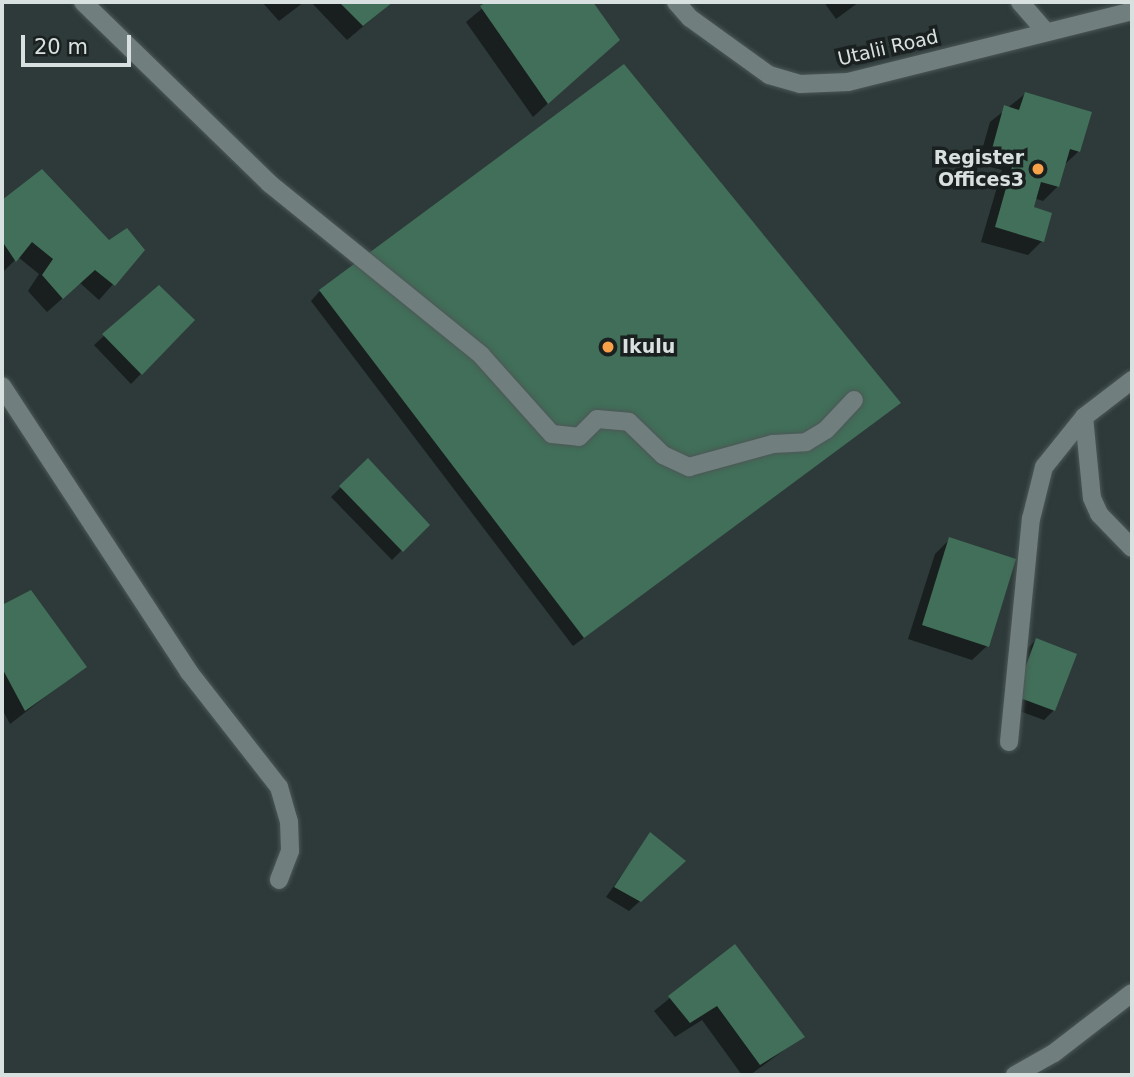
<!DOCTYPE html>
<html>
<head>
<meta charset="utf-8">
<style>
	body { margin:0 }
	#map { position:relative; width:1134px; height:1077px; overflow:hidden; background:#2d3a39; font-family:"DejaVu Sans",sans-serif }
	div>[style] { position:absolute }
	.shadow>* { inset:0; background:#0007 }
	.building>* { inset:0; background:#416f59 }
	.roads { filter:drop-shadow(0 0 2px #4c5756) drop-shadow(0 0 2px #4c5756) }
	.minor>* { height:18px; margin:-9px; padding:0 9px; transform-origin:9px; border-radius:9px; background:#707f7d }
	.dots>* { width:19px; height:19px; translate:-50% -50%; box-sizing:border-box; border:4px solid #1a201f; border-radius:50% }
	span { translate:-50% -50%; white-space:nowrap; text-align:center; line-height:1.15; -webkit-text-stroke:7px #1a201f; paint-order:stroke }
	.street-label { font-size:19px; color:#d9e1e0 }
	.poi-label { font-size:19px; color:#d9e1e0; font-weight:700 }
	.right { translate:-100% -50%; text-align:right }
	.left { translate:0 -50%; text-align:left }
	.frame { position:absolute; inset:0; border:4px solid #d9e1e0; pointer-events:none }
	.scale { position:absolute; left:21px; top:35px; width:110px; height:32px; box-sizing:border-box; border:4px solid #d9e1e0; border-top:0; padding-left:9px; font-size:21px; line-height:24px; white-space:nowrap; color:#d9e1e0; -webkit-text-stroke:5px #1a201f; paint-order:stroke }
</style>
</head>
<body>
<div id="map">
	<div class="shadow">
		<i style="clip-path:polygon(262px 2px,304px 2px,279px 21px)"></i>
		<i style="clip-path:polygon(311px 2px,392px 2px,347px 40px)"></i>
		<i style="clip-path:polygon(490px 2px,591px 2px,618px 39px,533px 117px,466px 22px)"></i>
		<i style="clip-path:polygon(824px 2px,859px 2px,836px 19px)"></i>
		<i style="clip-path:polygon(1025px 94px,1079px 151px,1063px 166px,1058px 186px,1043px 201px,1034px 198px,1031px 208px,1042px 241px,1028px 255px,981px 242px,1002px 170px,978px 164px,990px 122px)"></i>
		<i style="clip-path:polygon(42px 172px,109px 242px,143px 250px,99px 300px,80px 283px,47px 312px,28px 291px,39px 274px,18px 257px,2px 273px,2px 203px)"></i>
		<i style="clip-path:polygon(320px 291px,898px 403px,573px 646px,311px 301px)"></i>
		<i style="clip-path:polygon(193px 320px,131px 384px,94px 345px,104px 336px)"></i>
		<i style="clip-path:polygon(368px 460px,427px 525px,392px 560px,331px 497px)"></i>
		<i style="clip-path:polygon(950px 539px,987px 646px,972px 660px,908px 639px,935px 554px)"></i>
		<i style="clip-path:polygon(31px 593px,84px 667px,10px 724px,2px 709px,2px 607px)"></i>
		<i style="clip-path:polygon(1036px 640px,1054px 710px,1044px 720px,1006px 706px,1026px 650px)"></i>
		<i style="clip-path:polygon(651px 834px,674px 870px,629px 911px,606px 897px)"></i>
		<i style="clip-path:polygon(734px 946px,803px 1036px,750px 1075px,742px 1075px,702px 1020px,675px 1037px,654px 1011px)"></i>
	</div>
	<div class="building">
		<i style="clip-path:polygon(339px 2px,393px 2px,363px 26px)"></i>
		<i style="clip-path:polygon(487px 2px,593px 2px,620px 40px,548px 104px,480px 6px)"></i>
		<i style="clip-path:polygon(624px 64px,901px 403px,584px 638px,319px 290px)"></i>
		<i style="clip-path:polygon(1025px 92px,1092px 112px,1080px 152px,1070px 149px,1059px 187px,1041px 182px,1034px 207px,1052px 213px,1044px 242px,995px 227px,1015px 156px,992px 149px,1004px 105px,1019px 110px)"></i>
		<i style="clip-path:polygon(42px 169px,109px 240px,127px 228px,145px 250px,115px 286px,95px 270px,63px 299px,42px 275px,53px 259px,32px 242px,16px 262px,2px 241px,2px 200px)"></i>
		<i style="clip-path:polygon(159px 285px,195px 320px,142px 375px,102px 334px)"></i>
		<i style="clip-path:polygon(368px 458px,430px 525px,403px 552px,339px 486px)"></i>
		<i style="clip-path:polygon(949px 537px,1016px 559px,989px 647px,922px 625px)"></i>
		<i style="clip-path:polygon(31px 590px,87px 667px,25px 711px,2px 668px,2px 605px)"></i>
		<i style="clip-path:polygon(1036px 638px,1077px 654px,1055px 711px,1015px 696px)"></i>
		<i style="clip-path:polygon(650px 832px,686px 861px,641px 902px,614px 887px)"></i>
		<i style="clip-path:polygon(735px 944px,805px 1037px,760px 1065px,717px 1006px,690px 1023px,668px 996px)"></i>
	</div>
	<div class="roads">
		<div class="minor">
			<i style="left:83px;top:2px;width:261px;rotate:44.2deg"></i>
			<i style="left:270px;top:184px;width:272px;rotate:39deg"></i>
			<i style="left:481px;top:355px;width:106px;rotate:48.1deg"></i>
			<i style="left:552px;top:434px;width:27px;rotate:6deg"></i>
			<i style="left:579px;top:437px;width:25px;rotate:-45deg"></i>
			<i style="left:597px;top:419px;width:32px;rotate:5deg"></i>
			<i style="left:629px;top:422px;width:47px;rotate:44.1deg"></i>
			<i style="left:663px;top:455px;width:29px;rotate:25deg"></i>
			<i style="left:689px;top:467px;width:87px;rotate:-15.3deg"></i>
			<i style="left:773px;top:444px;width:33px;rotate:-3deg"></i>
			<i style="left:806px;top:442px;width:23px;rotate:-31deg"></i>
			<i style="left:826px;top:430px;width:41px;rotate:-47deg"></i>
			<i style="left:676px;top:2px;width:21px;rotate:49deg"></i>
			<i style="left:690px;top:18px;width:97px;rotate:35.8deg"></i>
			<i style="left:769px;top:75px;width:32px;rotate:16deg"></i>
			<i style="left:800px;top:84px;width:48px;rotate:-2.4deg"></i>
			<i style="left:848px;top:82px;width:293px;rotate:-14deg"></i>
			<i style="left:1020px;top:2px;width:38px;rotate:49deg"></i>
			<i style="left:2px;top:386px;width:342px;rotate:56.8deg"></i>
			<i style="left:189px;top:672px;width:146px;rotate:52deg"></i>
			<i style="left:279px;top:787px;width:35px;rotate:74deg"></i>
			<i style="left:289px;top:821px;width:30px;rotate:88deg"></i>
			<i style="left:290px;top:851px;width:31px;rotate:111deg"></i>
			<i style="left:1084px;top:417px;width:81px;rotate:84.4deg"></i>
			<i style="left:1092px;top:498px;width:17px;rotate:66deg"></i>
			<i style="left:1099px;top:514px;width:47px;rotate:45.9deg"></i>
			<i style="left:1009px;top:742px;width:224px;rotate:-84.4deg"></i>
			<i style="left:1031px;top:519px;width:54px;rotate:-76deg"></i>
			<i style="left:1044px;top:467px;width:64px;rotate:-51.3deg"></i>
			<i style="left:1084px;top:417px;width:61px;rotate:-37.6deg"></i>
			<i style="left:1015px;top:1075px;width:45px;rotate:-29.4deg"></i>
			<i style="left:1054px;top:1053px;width:98px;rotate:-37.6deg"></i>
		</div>
	</div>
	<div class="dots">
		<i style="left:1038px;top:169px;background:#f7a149"></i>
		<i style="left:608px;top:347px;background:#f7a149"></i>
	</div>
	<div class="street-label">
		<span style="left:888px;top:48px;rotate:-13deg">Utalii Road</span>
	</div>
	<div class="poi-label">
		<span class="right" style="left:1024px;top:169px">Register<br>Offices3</span>
		<span class="left" style="left:622px;top:347px">Ikulu</span>
	</div>
	<div class="frame"></div>
	<div class="scale">20 m</div>
</div>
</body>
</html>
